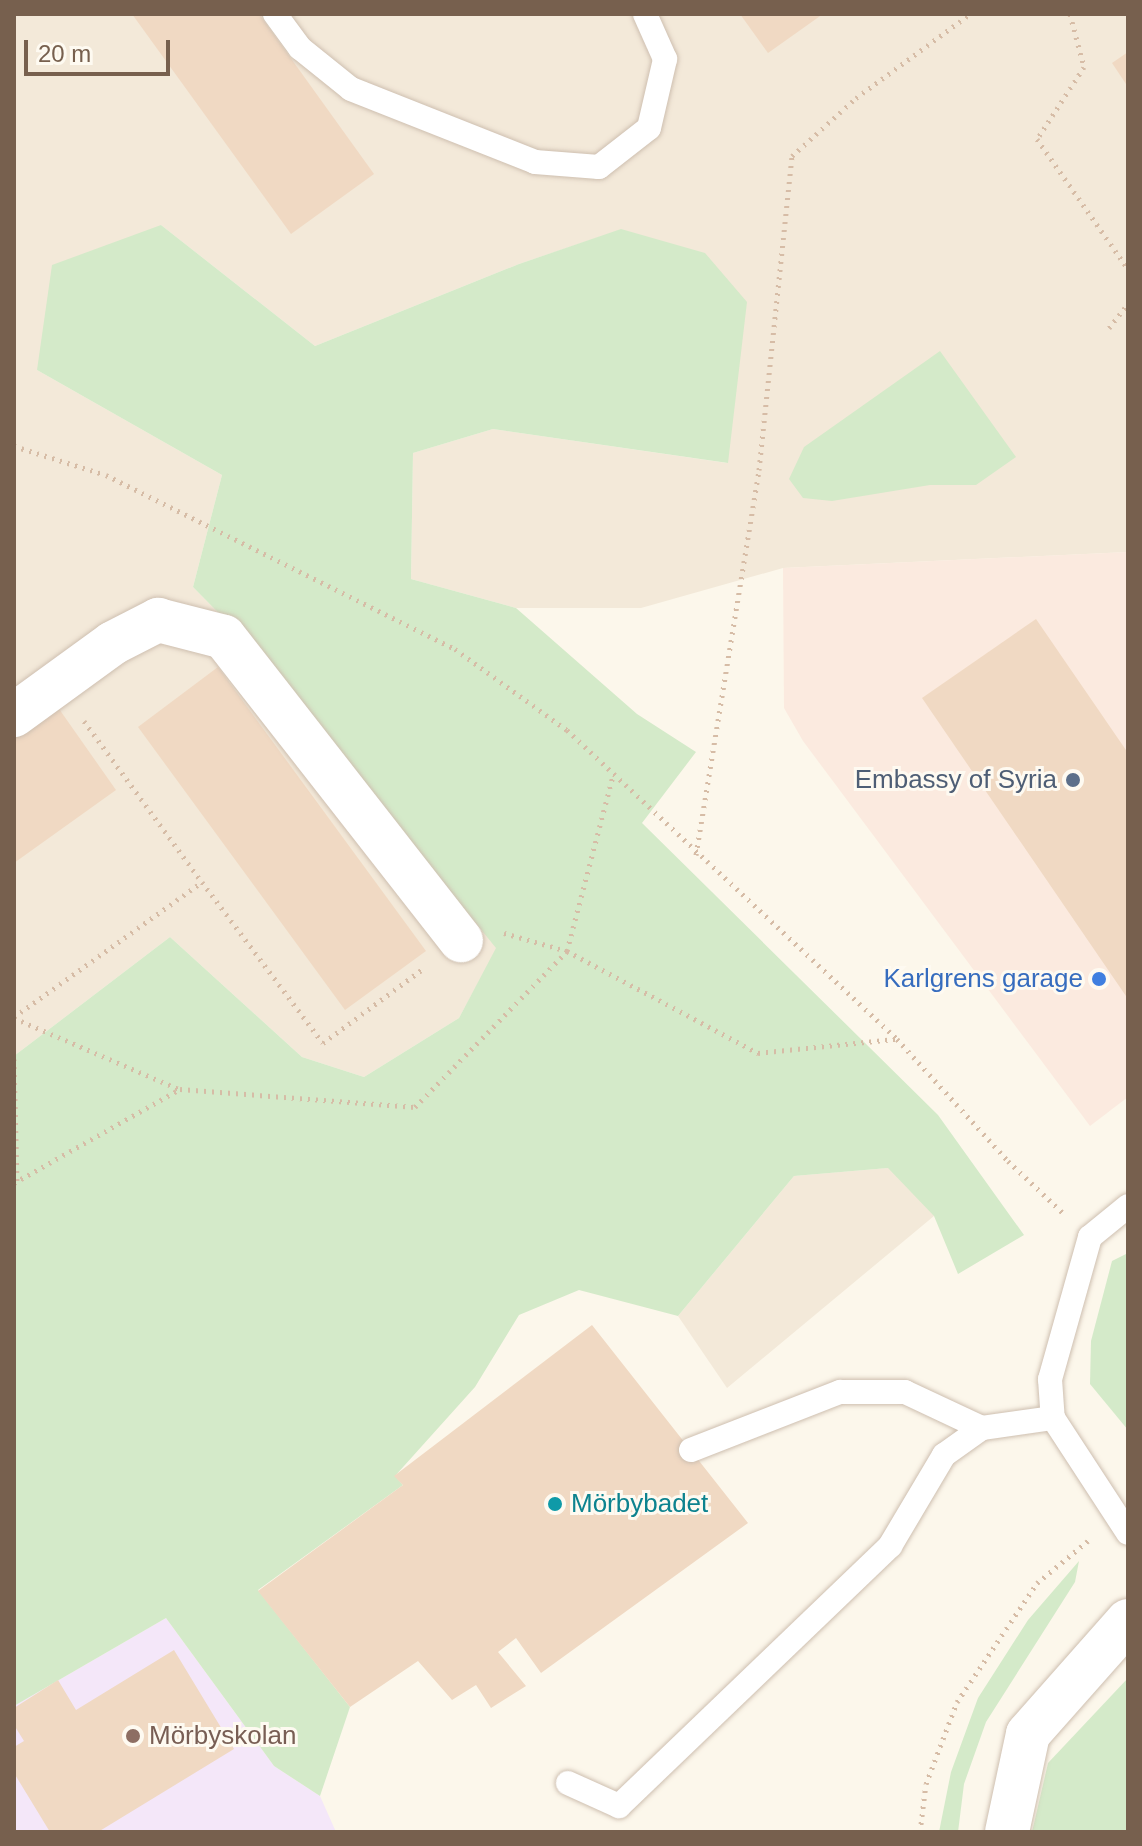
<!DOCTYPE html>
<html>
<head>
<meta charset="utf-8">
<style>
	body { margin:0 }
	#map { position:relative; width:1142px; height:1846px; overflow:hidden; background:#fcf7eb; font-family:Arial,sans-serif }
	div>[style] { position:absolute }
	.residential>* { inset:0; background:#f3e9d9 }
	.commercial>* { inset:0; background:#fbeadf }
	.education>* { inset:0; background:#f4e7f9 }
	.green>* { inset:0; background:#d4eac9 }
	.building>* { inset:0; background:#f0d9c3 }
	.path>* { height:5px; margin-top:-2.5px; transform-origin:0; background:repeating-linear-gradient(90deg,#d6bca6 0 2px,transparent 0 8px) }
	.roads { filter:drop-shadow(0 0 2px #cebfb0) drop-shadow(0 0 2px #cebfb0) }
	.lane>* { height:24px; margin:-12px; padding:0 12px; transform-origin:12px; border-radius:12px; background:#fff }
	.street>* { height:44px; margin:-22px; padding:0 22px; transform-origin:22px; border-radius:22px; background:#fff }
	.dots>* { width:22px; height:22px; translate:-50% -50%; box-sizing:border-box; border:4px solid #fefaf1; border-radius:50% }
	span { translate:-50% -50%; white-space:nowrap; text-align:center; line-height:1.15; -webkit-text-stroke:6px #fefaf1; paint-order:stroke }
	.service-label { font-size:26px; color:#4e5e75 }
	.right { translate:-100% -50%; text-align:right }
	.shop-label { font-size:26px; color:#366cbe }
	.culture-label { font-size:26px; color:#0d838f }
	.left { translate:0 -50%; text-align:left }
	.education-label { font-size:26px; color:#785e54 }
	.frame { position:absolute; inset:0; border:16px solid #77604e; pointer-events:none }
	.scale { position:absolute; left:24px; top:40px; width:146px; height:36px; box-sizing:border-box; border:4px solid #77604e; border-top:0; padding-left:10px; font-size:24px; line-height:28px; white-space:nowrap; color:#77604e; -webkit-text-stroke:6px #fefaf1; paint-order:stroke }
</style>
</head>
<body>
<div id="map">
	<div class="residential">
		<i style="clip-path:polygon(14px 14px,1128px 14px,1128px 552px,783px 568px,641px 608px,516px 608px,411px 579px,413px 453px,493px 429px,727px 463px,620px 230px,519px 264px,315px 346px,161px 225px,37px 370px,222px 475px,193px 587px,251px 646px,497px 948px,459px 1018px,364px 1077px,302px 1057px,170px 937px,14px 1056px)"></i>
		<i style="clip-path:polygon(919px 1146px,934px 1216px,727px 1388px,678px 1316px,794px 1176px,888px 1168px)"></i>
	</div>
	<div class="commercial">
		<i style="clip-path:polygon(1128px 552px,1128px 1097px,1090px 1126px,803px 741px,784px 708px,783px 568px)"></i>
	</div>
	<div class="education">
		<i style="clip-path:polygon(166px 1618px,274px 1766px,320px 1796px,336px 1832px,14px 1832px,14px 1706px)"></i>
	</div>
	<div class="green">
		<i style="clip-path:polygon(161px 225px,315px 346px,519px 264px,621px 229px,705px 253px,747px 302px,728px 463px,493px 429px,413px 453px,411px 579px,516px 608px,637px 714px,696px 752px,642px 823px,938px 1115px,1024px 1235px,958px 1274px,934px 1216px,888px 1168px,794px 1176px,678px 1316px,579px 1290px,519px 1315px,475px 1387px,395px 1476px,403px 1485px,258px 1590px,350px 1707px,320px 1796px,274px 1766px,166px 1618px,14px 1706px,14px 1056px,170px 937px,302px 1057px,364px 1077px,459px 1018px,496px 948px,251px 646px,193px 587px,222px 475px,37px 370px,52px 265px)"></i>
		<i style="clip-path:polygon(940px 351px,1016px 457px,976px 485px,930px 485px,832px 501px,803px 498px,789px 479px,804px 447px)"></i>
		<i style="clip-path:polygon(1128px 1253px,1128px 1430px,1090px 1384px,1091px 1341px,1112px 1261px)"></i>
		<i style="clip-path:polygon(1079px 1561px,1075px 1582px,986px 1722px,964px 1784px,958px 1832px,939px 1832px,951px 1772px,978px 1698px,1028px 1620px)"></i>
		<i style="clip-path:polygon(1128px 1678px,1128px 1832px,1032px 1832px,1048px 1763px)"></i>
	</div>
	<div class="building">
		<i style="clip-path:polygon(132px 14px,259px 14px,374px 174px,291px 234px)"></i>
		<i style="clip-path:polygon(740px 14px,823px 14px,768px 53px)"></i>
		<i style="clip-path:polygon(1128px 52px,1128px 87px,1112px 63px)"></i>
		<i style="clip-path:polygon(1036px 619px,1128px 753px,1128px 999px,922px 698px)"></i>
		<i style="clip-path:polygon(218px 667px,426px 951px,345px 1010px,138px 727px)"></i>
		<i style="clip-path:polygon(57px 706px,116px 790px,14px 863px,14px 736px)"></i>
		<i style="clip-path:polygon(592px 1325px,748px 1523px,541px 1673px,516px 1638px,498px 1652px,526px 1686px,491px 1708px,476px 1685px,452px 1700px,418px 1661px,350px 1707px,258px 1591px,403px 1485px,394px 1476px)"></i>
		<i style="clip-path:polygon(174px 1650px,234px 1749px,98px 1832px,50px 1832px,14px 1773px,14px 1747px,24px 1741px,14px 1725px,14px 1708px,58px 1680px,76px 1710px)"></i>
	</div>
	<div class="path">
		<i style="left:1070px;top:14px;width:55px;rotate:75.2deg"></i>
		<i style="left:1084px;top:67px;width:86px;rotate:123.1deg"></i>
		<i style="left:1037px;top:139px;width:159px;rotate:55deg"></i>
		<i style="left:1109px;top:328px;width:31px;rotate:-52deg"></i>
		<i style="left:14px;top:446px;width:96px;rotate:17.5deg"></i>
		<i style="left:106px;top:475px;width:390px;rotate:26.5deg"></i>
		<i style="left:455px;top:649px;width:138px;rotate:35.9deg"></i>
		<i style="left:567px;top:730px;width:452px;rotate:43.1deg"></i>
		<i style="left:897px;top:1039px;width:165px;rotate:47.7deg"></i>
		<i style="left:1008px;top:1161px;width:77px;rotate:43.4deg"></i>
		<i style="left:84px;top:721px;width:200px;rotate:53.8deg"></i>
		<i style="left:696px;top:855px;width:390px;rotate:-80.7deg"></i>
		<i style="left:759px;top:470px;width:316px;rotate:-84deg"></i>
		<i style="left:792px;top:156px;width:86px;rotate:-42.2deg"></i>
		<i style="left:856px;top:98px;width:142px;rotate:-36.4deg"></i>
		<i style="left:504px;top:933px;width:66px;rotate:15.9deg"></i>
		<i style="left:567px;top:951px;width:181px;rotate:-75.3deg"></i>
		<i style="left:14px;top:1017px;width:231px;rotate:-35.7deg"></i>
		<i style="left:202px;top:882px;width:201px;rotate:53.1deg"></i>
		<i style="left:323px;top:1043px;width:126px;rotate:-36.6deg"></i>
		<i style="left:14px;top:1018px;width:180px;rotate:23.3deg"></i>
		<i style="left:14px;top:1059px;width:122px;rotate:88.6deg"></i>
		<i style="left:14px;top:1183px;width:191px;rotate:-29.5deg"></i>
		<i style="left:180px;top:1089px;width:236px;rotate:4.4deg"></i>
		<i style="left:415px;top:1107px;width:218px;rotate:-45.7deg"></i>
		<i style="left:567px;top:951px;width:217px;rotate:28.1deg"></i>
		<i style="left:758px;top:1053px;width:140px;rotate:-5.8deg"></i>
		<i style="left:920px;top:1832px;width:48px;rotate:-82.9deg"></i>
		<i style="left:926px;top:1784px;width:88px;rotate:-69.3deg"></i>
		<i style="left:957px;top:1702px;width:143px;rotate:-56.1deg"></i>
		<i style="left:1037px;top:1583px;width:67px;rotate:-39.6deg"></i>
	</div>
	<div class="roads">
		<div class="lane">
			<i style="left:275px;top:14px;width:42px;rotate:53.7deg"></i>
			<i style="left:300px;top:48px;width:65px;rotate:38.8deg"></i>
			<i style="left:351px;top:89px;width:198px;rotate:21.6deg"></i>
			<i style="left:535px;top:162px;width:64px;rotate:4.5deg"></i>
			<i style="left:599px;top:167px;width:63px;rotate:-38deg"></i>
			<i style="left:649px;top:128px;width:71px;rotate:-76.9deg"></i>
			<i style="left:665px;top:59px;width:49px;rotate:-114deg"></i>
			<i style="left:1128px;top:1206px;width:49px;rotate:140.8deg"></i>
			<i style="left:1090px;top:1237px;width:148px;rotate:105.7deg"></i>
			<i style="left:1050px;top:1379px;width:39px;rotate:86deg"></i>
			<i style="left:1053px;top:1418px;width:137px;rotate:56.9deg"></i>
			<i style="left:691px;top:1450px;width:160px;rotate:-21.3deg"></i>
			<i style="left:840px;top:1392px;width:65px"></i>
			<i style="left:905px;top:1392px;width:85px;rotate:25.1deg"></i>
			<i style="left:568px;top:1783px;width:56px;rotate:24.3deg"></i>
			<i style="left:619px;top:1806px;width:376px;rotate:-43.8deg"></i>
			<i style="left:890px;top:1546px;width:106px;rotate:-59.3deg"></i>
			<i style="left:944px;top:1455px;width:47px;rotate:-35.4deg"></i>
			<i style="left:982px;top:1428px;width:72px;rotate:-8deg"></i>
		</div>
		<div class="street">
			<i style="left:14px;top:715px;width:122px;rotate:-36deg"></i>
			<i style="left:113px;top:643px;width:51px;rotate:-27.1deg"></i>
			<i style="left:158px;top:620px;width:68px;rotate:14.4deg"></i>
			<i style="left:224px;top:637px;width:385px;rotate:52deg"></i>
			<i style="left:1007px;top:1832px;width:100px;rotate:-77.9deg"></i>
			<i style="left:1028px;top:1734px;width:151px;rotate:-48.5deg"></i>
		</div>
	</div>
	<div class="dots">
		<i style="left:1073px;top:780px;background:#5c6f8a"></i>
		<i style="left:1099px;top:979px;background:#3f7fe0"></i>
		<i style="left:555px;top:1504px;background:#0f9aa8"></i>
		<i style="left:133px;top:1736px;background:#8d6e63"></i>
	</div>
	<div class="service-label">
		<span class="right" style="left:1057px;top:780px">Embassy of Syria</span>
	</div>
	<div class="shop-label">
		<span class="right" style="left:1083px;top:979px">Karlgrens garage</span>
	</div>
	<div class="culture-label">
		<span class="left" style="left:571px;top:1504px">Mörbybadet</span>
	</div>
	<div class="education-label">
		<span class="left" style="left:149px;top:1736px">Mörbyskolan</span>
	</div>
	<div class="frame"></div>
	<div class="scale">20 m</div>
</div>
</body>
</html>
